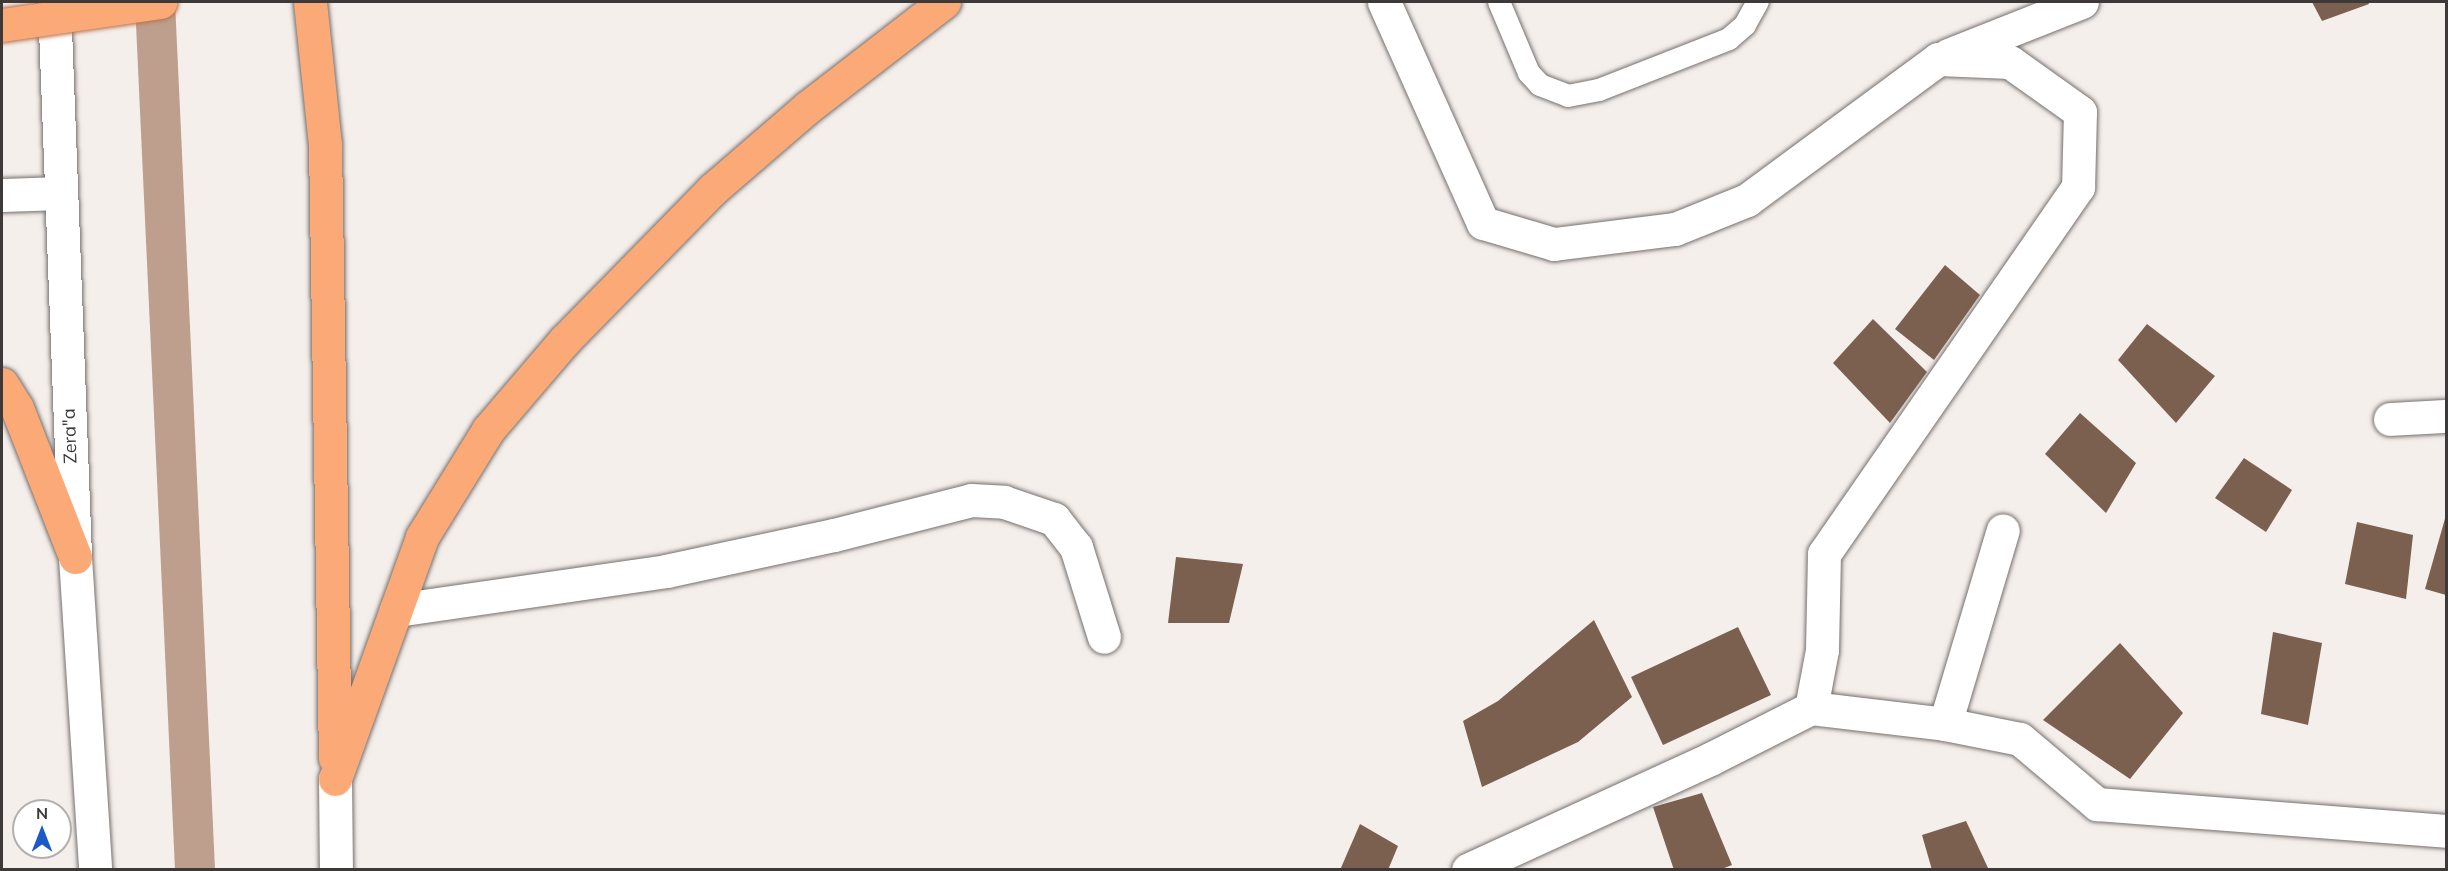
<!DOCTYPE html>
<html>
<head>
<meta charset="utf-8">
<style>
	body { margin:0 }
	#map { position:relative; width:2448px; height:871px; overflow:hidden; background:#f5efec; font-family:Mulish,sans-serif }
	div>[style] { position:absolute }
	.canal>* { height:40px; margin:-20px; padding:0 20px; transform-origin:20px; border-radius:20px; background:#be9f8d }
	.building>* { inset:0; background:#7b5f4f }
	.roads { filter:drop-shadow(0 0 2px #76706d) drop-shadow(0 0 2px #76706d) }
	.service>* { height:22px; margin:-11px; padding:0 11px; transform-origin:11px; border-radius:11px; background:#fff }
	.minor>* { height:33px; margin:-16.5px; padding:0 16.5px; transform-origin:16.5px; border-radius:16.5px; background:#fff }
	.tertiary>* { height:33px; margin:-16.5px; padding:0 16.5px; transform-origin:16.5px; border-radius:16.5px; background:#fff }
	.trunk>* { height:33px; margin:-16.5px; padding:0 16.5px; transform-origin:16.5px; border-radius:16.5px; background:#fbaa77 }
	.bridges { filter:drop-shadow(0 0 2px #b8744b) drop-shadow(0 0 2px #b8744b) }
	.trunk-bridge>* { height:33px; margin:-16.5px; padding:0 16.5px; transform-origin:16.5px; border-radius:16.5px; background:#fbaa77 }
	span { translate:-50% -50%; white-space:nowrap; text-align:center; line-height:1.15; -webkit-text-stroke:6px #fff; paint-order:stroke }
	.street-label { font-size:18px; color:#3c3938 }
	.frame { position:absolute; inset:0; border:3px solid #3c3938; pointer-events:none }
	.north { position:absolute; left:12px; top:799px; width:60px; height:60px; box-sizing:border-box; background:#fff; border:2px solid #b1b0af; border-radius:50%; rotate:0deg; font-size:16px; font-weight:700; line-height:24px; text-align:center; color:#3c3938 }
	.north::after { content:''; display:block; margin:auto; width:21px; height:27px; background:#1b5ac6; clip-path:polygon(50% 0,100% 100%,50% 72%,0 100%) }
</style>
</head>
<body>
<div id="map">
	<div class="canal">
		<i style="left:155px;top:2px;width:869px;rotate:87.36deg"></i>
	</div>
	<div class="building">
		<i style="clip-path:polygon(2312px 2px,2368px 2px,2369px 4px,2322px 21px)"></i>
		<i style="clip-path:polygon(1945px 265px,1980px 295px,1934px 360px,1895px 329px)"></i>
		<i style="clip-path:polygon(1873px 319px,1927px 372px,1890px 423px,1833px 363px)"></i>
		<i style="clip-path:polygon(2147px 324px,2215px 376px,2176px 423px,2118px 360px)"></i>
		<i style="clip-path:polygon(2080px 413px,2136px 463px,2106px 513px,2045px 454px)"></i>
		<i style="clip-path:polygon(2244px 458px,2292px 490px,2266px 532px,2215px 498px)"></i>
		<i style="clip-path:polygon(2446px 515px,2446px 595px,2425px 589px)"></i>
		<i style="clip-path:polygon(2357px 522px,2413px 535px,2406px 599px,2345px 584px)"></i>
		<i style="clip-path:polygon(1176px 557px,1243px 564px,1229px 623px,1168px 623px)"></i>
		<i style="clip-path:polygon(1594px 620px,1632px 697px,1578px 742px,1482px 787px,1463px 721px,1498px 701px)"></i>
		<i style="clip-path:polygon(1738px 627px,1771px 695px,1663px 745px,1631px 677px)"></i>
		<i style="clip-path:polygon(2273px 632px,2322px 643px,2308px 725px,2261px 714px)"></i>
		<i style="clip-path:polygon(2120px 643px,2183px 713px,2130px 779px,2043px 720px)"></i>
		<i style="clip-path:polygon(1702px 793px,1732px 865px,1719px 870px,1674px 870px,1653px 807px)"></i>
		<i style="clip-path:polygon(1966px 821px,1989px 870px,1932px 870px,1922px 835px)"></i>
		<i style="clip-path:polygon(1360px 824px,1398px 846px,1388px 870px,1340px 870px)"></i>
	</div>
	<div class="roads">
		<div class="service">
			<i style="left:1499px;top:2px;width:77px;rotate:67.1deg"></i>
			<i style="left:1529px;top:73px;width:16px;rotate:47deg"></i>
			<i style="left:1540px;top:85px;width:30px;rotate:21deg"></i>
			<i style="left:1568px;top:96px;width:32px;rotate:-11deg"></i>
			<i style="left:1599px;top:90px;width:140px;rotate:-21.4deg"></i>
			<i style="left:1729px;top:39px;width:21px;rotate:-41deg"></i>
			<i style="left:1745px;top:25px;width:26px;rotate:-61deg"></i>
		</div>
		<div class="minor">
			<i style="left:1384px;top:2px;width:242px;rotate:65.9deg"></i>
			<i style="left:1483px;top:223px;width:74px;rotate:16.5deg"></i>
			<i style="left:1554px;top:244px;width:122px;rotate:-7.1deg"></i>
			<i style="left:1675px;top:229px;width:78px;rotate:-21.9deg"></i>
			<i style="left:1747px;top:200px;width:237px;rotate:-36.4deg"></i>
			<i style="left:1938px;top:59px;width:72px;rotate:2.4deg"></i>
			<i style="left:2010px;top:62px;width:86px;rotate:35.5deg"></i>
			<i style="left:2080px;top:112px;width:75px;rotate:91.5deg"></i>
			<i style="left:2078px;top:187px;width:446px;rotate:124.7deg"></i>
			<i style="left:1824px;top:554px;width:96px;rotate:91.2deg"></i>
			<i style="left:1822px;top:650px;width:59px;rotate:100.7deg"></i>
			<i style="left:1811px;top:708px;width:113px;rotate:153.2deg"></i>
			<i style="left:1710px;top:759px;width:266px;rotate:155.4deg"></i>
			<i style="left:1948px;top:55px;width:144px;rotate:-21.6deg"></i>
			<i style="left:2390px;top:419px;width:56px;rotate:-3.1deg"></i>
			<i style="left:396px;top:610px;width:273px;rotate:-8.2deg"></i>
			<i style="left:666px;top:571px;width:172px;rotate:-12.1deg"></i>
			<i style="left:834px;top:535px;width:141px;rotate:-14.3deg"></i>
			<i style="left:971px;top:500px;width:33px;rotate:3deg"></i>
			<i style="left:1004px;top:502px;width:53px;rotate:18.8deg"></i>
			<i style="left:1054px;top:519px;width:36px;rotate:52deg"></i>
			<i style="left:1076px;top:547px;width:94px;rotate:72.7deg"></i>
			<i style="left:1811px;top:708px;width:135px;rotate:6.8deg"></i>
			<i style="left:1945px;top:724px;width:76px;rotate:11.3deg"></i>
			<i style="left:2020px;top:739px;width:101px;rotate:40.2deg"></i>
			<i style="left:2097px;top:804px;width:350px;rotate:4.4deg"></i>
			<i style="left:1945px;top:724px;width:202px;rotate:-73.4deg"></i>
		</div>
		<div class="tertiary">
			<i style="left:54px;top:2px;width:555px;rotate:87.83deg"></i>
			<i style="left:75px;top:557px;width:314px;rotate:86.3deg"></i>
			<i style="left:2px;top:195px;width:58px;rotate:-2deg"></i>
			<i style="left:335px;top:779px;width:91px;rotate:89.4deg"></i>
		</div>
		<div class="trunk">
			<i style="left:310px;top:2px;width:143px;rotate:84deg"></i>
			<i style="left:325px;top:144px;width:614px;rotate:89.07deg"></i>
			<i style="left:2px;top:384px;width:28px;rotate:58deg"></i>
			<i style="left:17px;top:408px;width:160px;rotate:68.7deg"></i>
			<i style="left:335px;top:779px;width:257px;rotate:-70.2deg"></i>
			<i style="left:422px;top:537px;width:126px;rotate:-58.3deg"></i>
			<i style="left:488px;top:430px;width:118px;rotate:-49.5deg"></i>
			<i style="left:565px;top:340px;width:211px;rotate:-45.6deg"></i>
			<i style="left:713px;top:189px;width:125px;rotate:-40.8deg"></i>
			<i style="left:808px;top:107px;width:172px;rotate:-37.7deg"></i>
		</div>
	</div>
	<div class="bridges">
		<div class="trunk-bridge">
			<i style="left:2px;top:25px;width:160px;rotate:-8.3deg"></i>
		</div>
	</div>
	<div class="street-label">
		<span style="left:70px;top:436px;rotate:-92deg">Zera"a</span>
	</div>
	<div class="frame"></div>
	<div class="north">N</div>
</div>
</body>
</html>
